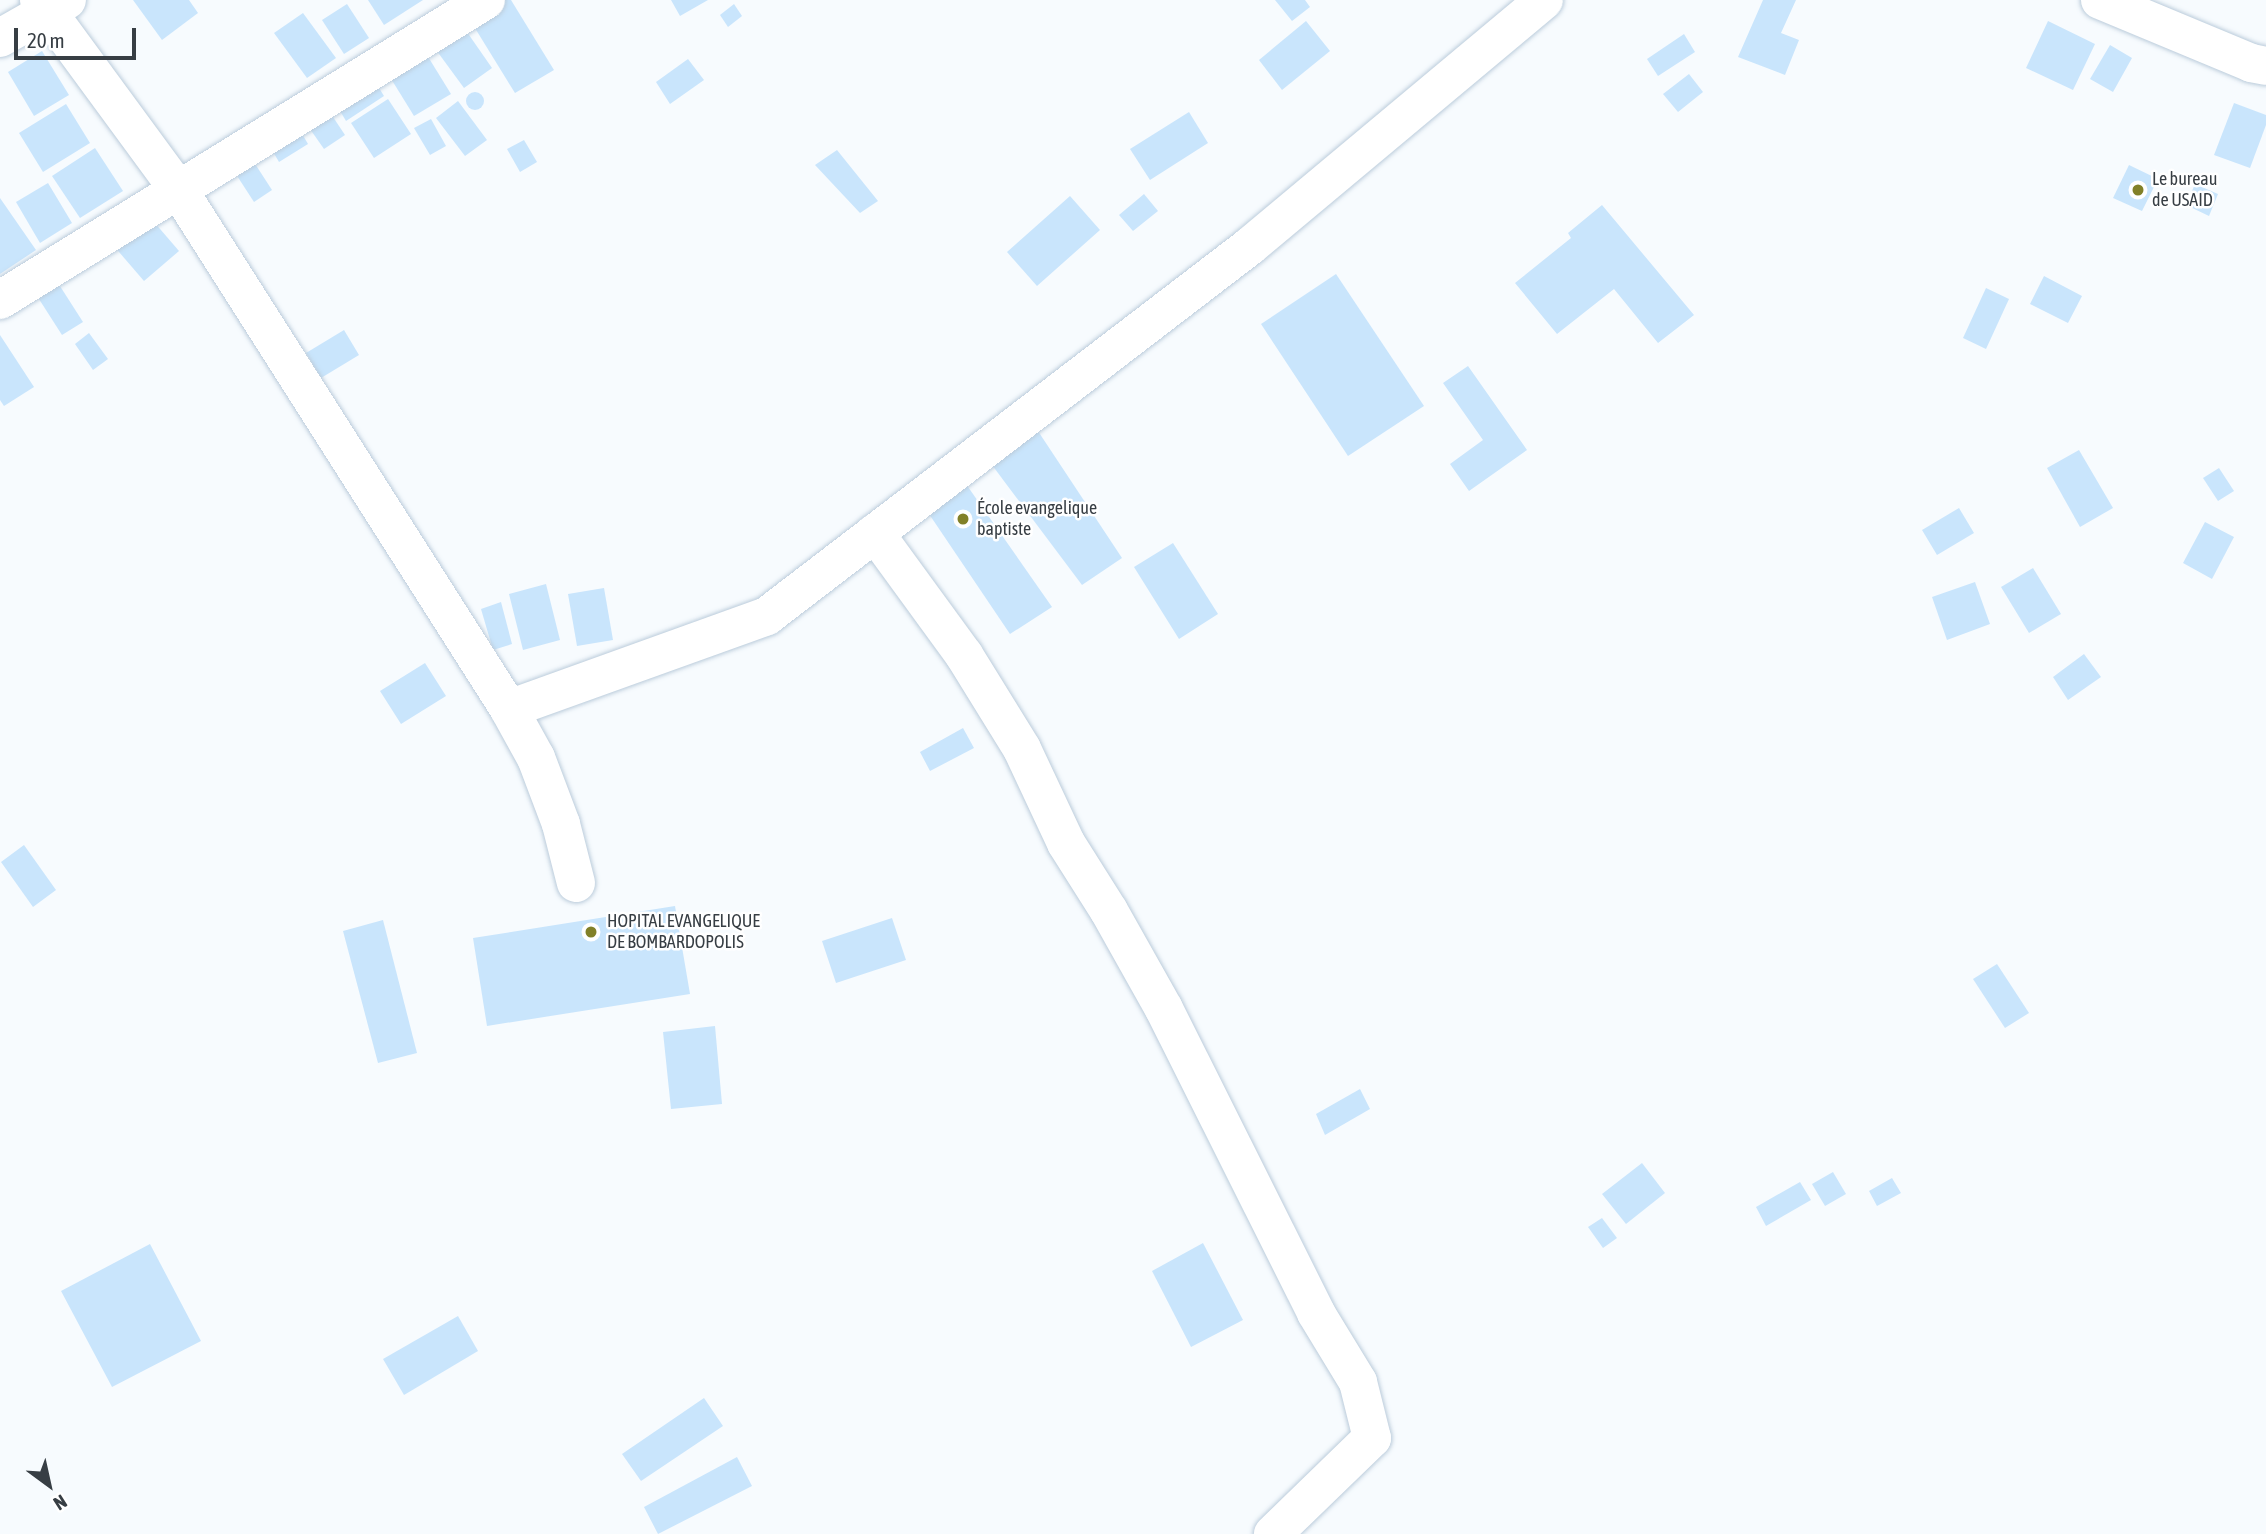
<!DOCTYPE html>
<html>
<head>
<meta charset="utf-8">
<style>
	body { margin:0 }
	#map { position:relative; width:2266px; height:1534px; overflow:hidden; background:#f7fbfe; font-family:"Asap Condensed",sans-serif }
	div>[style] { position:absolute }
	.building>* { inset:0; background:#c9e5fc }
	.round { border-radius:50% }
	.roads { filter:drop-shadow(0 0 2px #bbccdb) drop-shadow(0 0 2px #bbccdb) }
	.minor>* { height:38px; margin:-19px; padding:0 19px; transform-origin:19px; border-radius:19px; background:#fff }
	.dots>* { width:19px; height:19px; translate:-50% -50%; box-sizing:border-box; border:4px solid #fff; border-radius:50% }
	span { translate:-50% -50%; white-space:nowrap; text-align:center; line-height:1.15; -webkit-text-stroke:5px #fff; paint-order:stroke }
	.poi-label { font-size:18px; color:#373e44 }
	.left { translate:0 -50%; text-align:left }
	.north { position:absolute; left:14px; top:1450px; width:70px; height:70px; -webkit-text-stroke:5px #fff; paint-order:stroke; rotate:147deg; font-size:19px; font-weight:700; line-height:28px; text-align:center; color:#373e44 }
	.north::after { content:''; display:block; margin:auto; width:24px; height:32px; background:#373e44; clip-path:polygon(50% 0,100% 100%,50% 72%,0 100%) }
	.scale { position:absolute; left:14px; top:28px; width:122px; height:32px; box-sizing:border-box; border:4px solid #373e44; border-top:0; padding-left:9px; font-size:21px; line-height:24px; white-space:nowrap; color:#373e44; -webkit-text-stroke:5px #fff; paint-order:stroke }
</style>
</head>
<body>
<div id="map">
	<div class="building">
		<i style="clip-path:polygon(133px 0,189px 0,198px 13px,162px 40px)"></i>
		<i style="clip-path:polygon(368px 0,423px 0,384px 25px)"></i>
		<i style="clip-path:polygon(503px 0,511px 0,554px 70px,515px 93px,470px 20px)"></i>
		<i style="clip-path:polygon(671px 0,708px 0,680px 16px)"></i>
		<i style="clip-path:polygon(1275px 0,1305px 0,1310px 7px,1292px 21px)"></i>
		<i style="clip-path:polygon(1763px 0,1796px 0,1781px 33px,1799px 40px,1785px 75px,1738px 57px)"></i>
		<i style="clip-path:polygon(347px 4px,369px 38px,344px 54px,322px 20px)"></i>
		<i style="clip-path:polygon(734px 4px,742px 16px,728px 27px,720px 15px)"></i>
		<i style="clip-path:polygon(303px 13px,336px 58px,307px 78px,274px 33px)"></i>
		<i style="clip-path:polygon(1306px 21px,1330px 51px,1282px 90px,1259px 60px)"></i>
		<i style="clip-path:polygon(2048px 21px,2095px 44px,2073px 90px,2026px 68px)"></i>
		<i style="clip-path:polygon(460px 22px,492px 68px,464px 88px,431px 43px)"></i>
		<i style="clip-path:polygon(1684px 34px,1695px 52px,1658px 76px,1647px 59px)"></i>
		<i style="clip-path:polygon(2110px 45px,2132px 58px,2113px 92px,2090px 79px)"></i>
		<i style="clip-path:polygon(422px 47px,451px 94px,414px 116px,385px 69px)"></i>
		<i style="clip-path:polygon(42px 51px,69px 95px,34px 116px,8px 72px)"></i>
		<i style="clip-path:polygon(688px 59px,704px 80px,670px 104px,656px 82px)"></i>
		<i style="clip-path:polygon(1689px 74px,1703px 92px,1678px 112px,1663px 94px)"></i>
		<i style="clip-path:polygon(371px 75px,384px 96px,346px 121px,333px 99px)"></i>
		<i class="round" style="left:466px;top:92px;width:18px;height:18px"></i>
		<i style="clip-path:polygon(388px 99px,411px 134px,374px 158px,351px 123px)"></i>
		<i style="clip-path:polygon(458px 101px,487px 140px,465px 156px,436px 118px)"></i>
		<i style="clip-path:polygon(2234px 103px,2266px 115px,2266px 125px,2250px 168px,2214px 155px)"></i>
		<i style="clip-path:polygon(66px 104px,90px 143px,43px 172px,19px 133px)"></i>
		<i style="clip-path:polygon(325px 105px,345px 135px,324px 149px,303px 119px)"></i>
		<i style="clip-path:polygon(1189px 112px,1208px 143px,1150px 180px,1130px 149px)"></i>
		<i style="clip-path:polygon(431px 119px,446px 146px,430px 155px,414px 128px)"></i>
		<i style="clip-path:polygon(298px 127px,308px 144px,279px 162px,269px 145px)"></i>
		<i style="clip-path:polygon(524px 140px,537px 162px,520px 172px,507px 149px)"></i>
		<i style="clip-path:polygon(95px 148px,123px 191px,80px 218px,52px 176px)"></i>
		<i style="clip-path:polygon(837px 150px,878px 201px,860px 213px,815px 165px)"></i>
		<i style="clip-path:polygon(248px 153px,272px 190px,254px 202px,230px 165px)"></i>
		<i style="clip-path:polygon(2129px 165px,2158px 179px,2142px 211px,2113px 198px)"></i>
		<i style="clip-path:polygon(48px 183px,72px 223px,40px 243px,16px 202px)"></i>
		<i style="clip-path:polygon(2195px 184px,2218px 194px,2209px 216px,2186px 205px)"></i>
		<i style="clip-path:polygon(1144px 194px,1158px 211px,1133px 231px,1119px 215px)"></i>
		<i style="clip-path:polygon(1070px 196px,1100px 230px,1037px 286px,1007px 252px)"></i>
		<i style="clip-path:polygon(0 198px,36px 250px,0 274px)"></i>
		<i style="clip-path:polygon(1602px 205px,1694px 315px,1658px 343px,1614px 289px,1557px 334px,1515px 283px,1571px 238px,1568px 233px)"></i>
		<i style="clip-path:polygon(148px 215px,179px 251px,144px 281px,113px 245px)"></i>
		<i style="clip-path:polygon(1336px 274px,1424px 406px,1348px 456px,1261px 324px)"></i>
		<i style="clip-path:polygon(2044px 276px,2082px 296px,2068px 323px,2030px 304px)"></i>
		<i style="clip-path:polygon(58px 283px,83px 322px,62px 335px,37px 296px)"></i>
		<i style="clip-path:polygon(1986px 288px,2009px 299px,1986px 349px,1963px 338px)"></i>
		<i style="clip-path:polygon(344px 330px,359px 355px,321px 378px,306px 353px)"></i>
		<i style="clip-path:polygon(89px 333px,108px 359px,93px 370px,75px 344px)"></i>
		<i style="clip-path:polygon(0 335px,34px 387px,4px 406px,0 400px)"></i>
		<i style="clip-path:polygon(1468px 366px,1527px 450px,1469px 491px,1450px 464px,1483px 440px,1443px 383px)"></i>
		<i style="clip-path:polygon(1032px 422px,1122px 558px,1082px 585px,986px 457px)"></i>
		<i style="clip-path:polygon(2079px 450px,2113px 508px,2080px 527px,2047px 468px)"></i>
		<i style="clip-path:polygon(2219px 468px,2234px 491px,2218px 501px,2203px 478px)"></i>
		<i style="clip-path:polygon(966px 484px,1052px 607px,1010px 634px,927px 511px)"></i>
		<i style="clip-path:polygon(1959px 508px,1974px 533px,1937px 555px,1922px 530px)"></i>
		<i style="clip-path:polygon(2205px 522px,2234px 537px,2212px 579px,2183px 563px)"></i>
		<i style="clip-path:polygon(1173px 543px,1218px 614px,1179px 639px,1134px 567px)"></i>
		<i style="clip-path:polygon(2033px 568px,2061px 614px,2029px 633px,2001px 587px)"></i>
		<i style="clip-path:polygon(1975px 582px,1990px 624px,1947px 640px,1932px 597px)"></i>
		<i style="clip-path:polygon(546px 584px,560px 640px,523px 650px,509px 594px)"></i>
		<i style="clip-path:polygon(604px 588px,613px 640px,577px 646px,568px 594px)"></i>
		<i style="clip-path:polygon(501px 602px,512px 644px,493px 650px,481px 609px)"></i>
		<i style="clip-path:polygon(2084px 654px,2101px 677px,2068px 700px,2053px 677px)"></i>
		<i style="clip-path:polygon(425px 663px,446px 696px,401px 724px,380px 691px)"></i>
		<i style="clip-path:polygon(963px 728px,974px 748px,930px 771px,920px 752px)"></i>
		<i style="clip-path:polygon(24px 845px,56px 890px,33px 907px,1px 862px)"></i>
		<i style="clip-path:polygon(675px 906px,690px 994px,487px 1026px,473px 938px)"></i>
		<i style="clip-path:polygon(892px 918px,906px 960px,836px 983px,822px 941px)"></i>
		<i style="clip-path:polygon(383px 920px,417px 1053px,378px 1063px,343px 931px)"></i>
		<i style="clip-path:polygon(1997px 964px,2029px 1013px,2005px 1028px,1973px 979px)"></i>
		<i style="clip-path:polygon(715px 1026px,722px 1104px,671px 1109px,663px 1032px)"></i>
		<i style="clip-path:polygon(1360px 1089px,1370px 1109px,1325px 1135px,1316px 1114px)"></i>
		<i style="clip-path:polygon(1642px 1163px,1665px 1193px,1626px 1224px,1602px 1194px)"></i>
		<i style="clip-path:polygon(1833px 1172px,1846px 1194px,1825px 1206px,1812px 1184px)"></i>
		<i style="clip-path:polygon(1892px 1178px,1901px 1193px,1877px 1206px,1869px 1191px)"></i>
		<i style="clip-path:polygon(1800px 1182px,1811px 1200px,1766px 1226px,1756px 1207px)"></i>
		<i style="clip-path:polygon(1602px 1218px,1617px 1238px,1603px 1248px,1588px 1227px)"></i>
		<i style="clip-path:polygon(1203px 1243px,1243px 1320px,1191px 1347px,1152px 1271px)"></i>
		<i style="clip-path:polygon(150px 1244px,201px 1341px,112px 1387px,61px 1291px)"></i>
		<i style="clip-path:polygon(458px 1316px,478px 1351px,404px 1395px,383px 1359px)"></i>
		<i style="clip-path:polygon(704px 1398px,723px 1426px,641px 1481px,622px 1454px)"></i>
		<i style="clip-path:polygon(737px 1457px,752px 1486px,658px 1534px,644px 1507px)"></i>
	</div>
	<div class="roads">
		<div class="minor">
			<i style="left:39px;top:0;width:235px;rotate:53.7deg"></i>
			<i style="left:178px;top:189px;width:616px;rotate:57.52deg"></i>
			<i style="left:2100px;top:0;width:164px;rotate:22.6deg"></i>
			<i style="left:2251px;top:63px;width:15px;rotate:11deg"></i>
			<i style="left:0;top:38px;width:77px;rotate:-29.6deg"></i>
			<i style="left:0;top:300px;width:571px;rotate:-31.69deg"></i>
			<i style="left:875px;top:533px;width:151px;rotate:53.9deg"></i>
			<i style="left:964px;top:655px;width:110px;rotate:58.3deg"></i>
			<i style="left:1022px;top:749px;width:104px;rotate:64.9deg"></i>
			<i style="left:1066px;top:843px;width:80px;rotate:57.7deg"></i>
			<i style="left:1109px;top:911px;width:112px;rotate:60.7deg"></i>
			<i style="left:1164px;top:1009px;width:340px;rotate:63.4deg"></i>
			<i style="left:1316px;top:1313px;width:81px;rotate:58.7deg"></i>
			<i style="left:1358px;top:1382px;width:58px;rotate:76deg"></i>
			<i style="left:1372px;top:1438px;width:138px;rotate:135.9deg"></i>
			<i style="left:576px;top:883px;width:61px;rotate:-104.3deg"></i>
			<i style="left:561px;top:824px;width:71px;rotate:-110.7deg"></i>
			<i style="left:536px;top:758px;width:56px;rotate:-118.9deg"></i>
			<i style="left:509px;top:709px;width:274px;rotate:-19.8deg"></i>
			<i style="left:767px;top:616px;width:608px;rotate:-37.45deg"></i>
			<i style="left:1250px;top:246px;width:383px;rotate:-39.9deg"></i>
		</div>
	</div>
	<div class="dots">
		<i style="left:2138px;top:190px;background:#818028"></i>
		<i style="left:963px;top:519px;background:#818028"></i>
		<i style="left:591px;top:932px;background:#818028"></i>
	</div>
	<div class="poi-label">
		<span class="left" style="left:2152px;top:190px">Le bureau<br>de USAID</span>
		<span class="left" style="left:977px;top:519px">École evangelique<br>baptiste</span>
		<span class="left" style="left:607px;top:932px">HOPITAL EVANGELIQUE<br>DE BOMBARDOPOLIS</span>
	</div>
	<div class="north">N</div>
	<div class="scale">20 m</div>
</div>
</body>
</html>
